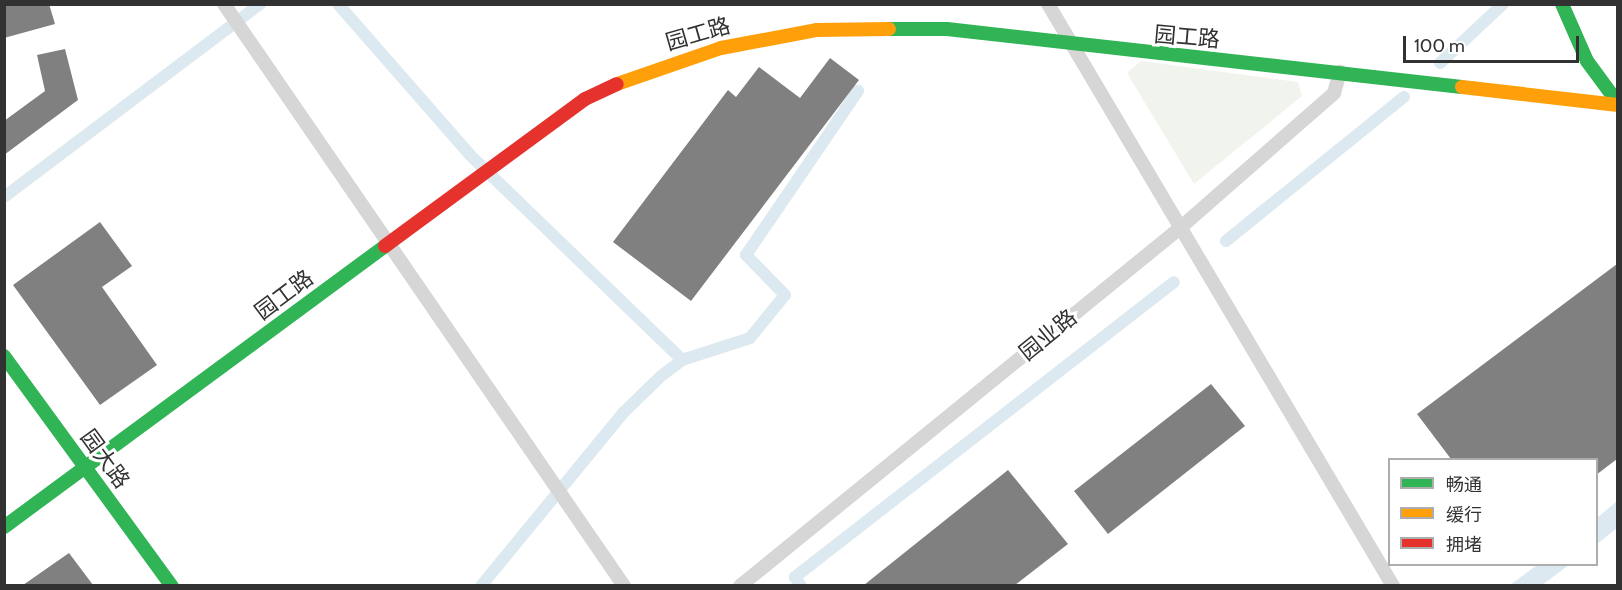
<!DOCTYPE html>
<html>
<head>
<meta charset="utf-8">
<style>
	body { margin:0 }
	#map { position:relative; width:1622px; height:590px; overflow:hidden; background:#fff; font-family:Cabin,"Noto Sans SC",sans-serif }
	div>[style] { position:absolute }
	.green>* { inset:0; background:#f1f4ed }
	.water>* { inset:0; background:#dce9f0 }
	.canal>* { height:12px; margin:-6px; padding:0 6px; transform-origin:6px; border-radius:6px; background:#dce9f0 }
	.building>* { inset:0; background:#808080 }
	.street>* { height:14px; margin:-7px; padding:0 7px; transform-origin:7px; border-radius:7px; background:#d6d6d6 }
	.fast>* { height:14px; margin:-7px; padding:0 7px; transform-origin:7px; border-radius:7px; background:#30b455 }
	.slow>* { height:14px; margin:-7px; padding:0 7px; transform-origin:7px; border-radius:7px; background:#ff9f0a }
	.jam>* { height:14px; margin:-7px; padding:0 7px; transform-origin:7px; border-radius:7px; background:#e5322d }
	span { translate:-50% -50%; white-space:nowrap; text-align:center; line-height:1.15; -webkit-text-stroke:6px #fff; paint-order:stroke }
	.street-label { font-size:22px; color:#323232 }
	.frame { position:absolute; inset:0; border:6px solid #323232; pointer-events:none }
	.legend { position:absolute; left:1388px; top:458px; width:210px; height:108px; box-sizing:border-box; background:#fff; border:2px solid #adadad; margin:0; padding:8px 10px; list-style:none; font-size:18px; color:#323232 }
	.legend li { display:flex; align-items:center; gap:12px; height:30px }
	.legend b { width:30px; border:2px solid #adadad }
	.scale { position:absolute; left:1403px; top:36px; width:176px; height:27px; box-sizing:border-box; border:3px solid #323232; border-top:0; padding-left:8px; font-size:18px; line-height:21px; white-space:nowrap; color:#323232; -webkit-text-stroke:4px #fff; paint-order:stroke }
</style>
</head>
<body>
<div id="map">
	<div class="green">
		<i style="clip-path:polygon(1141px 61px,1298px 82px,1302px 96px,1194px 184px,1127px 73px)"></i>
	</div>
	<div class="water">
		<i style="clip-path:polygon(1617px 501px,1617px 528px,1597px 544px,1597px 518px)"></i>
		<i style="clip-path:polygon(1537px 565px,1569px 565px,1542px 585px,1510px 585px)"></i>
	</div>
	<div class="canal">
		<i style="left:338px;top:4px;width:201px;rotate:48.8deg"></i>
		<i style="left:470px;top:155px;width:295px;rotate:44deg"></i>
		<i style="left:1440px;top:63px;width:86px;rotate:-43.1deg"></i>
		<i style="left:4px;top:197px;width:321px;rotate:-37deg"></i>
		<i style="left:1226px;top:241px;width:229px;rotate:-39deg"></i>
		<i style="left:481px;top:586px;width:224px;rotate:-50.6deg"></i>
		<i style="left:623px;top:413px;width:53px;rotate:-44.2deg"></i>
		<i style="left:661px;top:376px;width:26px;rotate:-37deg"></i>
		<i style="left:682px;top:360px;width:71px;rotate:-17.9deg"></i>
		<i style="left:750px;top:338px;width:55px;rotate:-50.9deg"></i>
		<i style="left:785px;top:295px;width:56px;rotate:-134.3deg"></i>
		<i style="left:746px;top:255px;width:199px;rotate:-55.7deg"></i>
		<i style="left:801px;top:586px;width:11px;rotate:-124deg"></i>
		<i style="left:795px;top:577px;width:480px;rotate:-37.9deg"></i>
	</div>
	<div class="building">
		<i style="clip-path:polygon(4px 4px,49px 4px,55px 24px,4px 38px)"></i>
		<i style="clip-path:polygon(65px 49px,78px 100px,4px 155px,4px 121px,45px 91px,37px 55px)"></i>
		<i style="clip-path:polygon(830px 58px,859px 80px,691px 301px,613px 242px,728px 90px,736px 97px,759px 67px,800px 98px)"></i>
		<i style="clip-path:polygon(100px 222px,132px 266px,102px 287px,157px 365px,100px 405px,13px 285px)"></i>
		<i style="clip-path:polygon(1617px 264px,1617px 459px,1596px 475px,1596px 459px,1451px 459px,1417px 414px)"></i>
		<i style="clip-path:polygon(1211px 384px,1245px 426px,1108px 534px,1074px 491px)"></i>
		<i style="clip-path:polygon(1008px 470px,1068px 544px,1015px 585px,864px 585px)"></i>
		<i style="clip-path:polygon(69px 553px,93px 585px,23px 585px)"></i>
	</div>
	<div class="street">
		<i style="left:224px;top:4px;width:706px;rotate:55.5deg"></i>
		<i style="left:1048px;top:4px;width:677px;rotate:59.34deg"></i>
		<i style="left:740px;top:586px;width:567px;rotate:-39.13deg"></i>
		<i style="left:1180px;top:228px;width:205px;rotate:-41.2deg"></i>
		<i style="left:1334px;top:93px;width:22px;rotate:-74deg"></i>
	</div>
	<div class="fast">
		<i style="left:1562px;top:4px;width:62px;rotate:66.3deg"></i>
		<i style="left:1587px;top:61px;width:52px;rotate:53.6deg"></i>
		<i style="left:889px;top:29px;width:58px"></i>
		<i style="left:947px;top:29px;width:518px;rotate:6.43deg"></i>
		<i style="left:4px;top:356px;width:285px;rotate:53.9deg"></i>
		<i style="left:4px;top:527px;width:473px;rotate:-36.4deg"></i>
	</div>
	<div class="slow">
		<i style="left:617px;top:84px;width:110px;rotate:-19.1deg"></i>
		<i style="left:721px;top:48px;width:98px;rotate:-10.6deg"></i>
		<i style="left:817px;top:30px;width:72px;rotate:-0.8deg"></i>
		<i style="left:1462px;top:87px;width:157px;rotate:6.6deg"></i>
	</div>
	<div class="jam">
		<i style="left:385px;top:246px;width:248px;rotate:-36.3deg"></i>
		<i style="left:585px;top:99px;width:35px;rotate:-25deg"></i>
	</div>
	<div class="street-label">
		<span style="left:698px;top:34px;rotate:-16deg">园工路</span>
		<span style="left:1187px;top:37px;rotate:5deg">园工路</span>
		<span style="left:284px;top:295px;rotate:-37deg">园工路</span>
		<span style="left:1048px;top:335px;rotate:-39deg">园业路</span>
		<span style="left:105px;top:459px;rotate:54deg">园大路</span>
	</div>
	<div class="frame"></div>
	<ul class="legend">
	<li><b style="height:8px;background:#30b455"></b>畅通</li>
	<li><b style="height:8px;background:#ff9f0a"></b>缓行</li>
	<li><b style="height:8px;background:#e5322d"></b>拥堵</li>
	</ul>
	<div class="scale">100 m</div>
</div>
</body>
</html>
